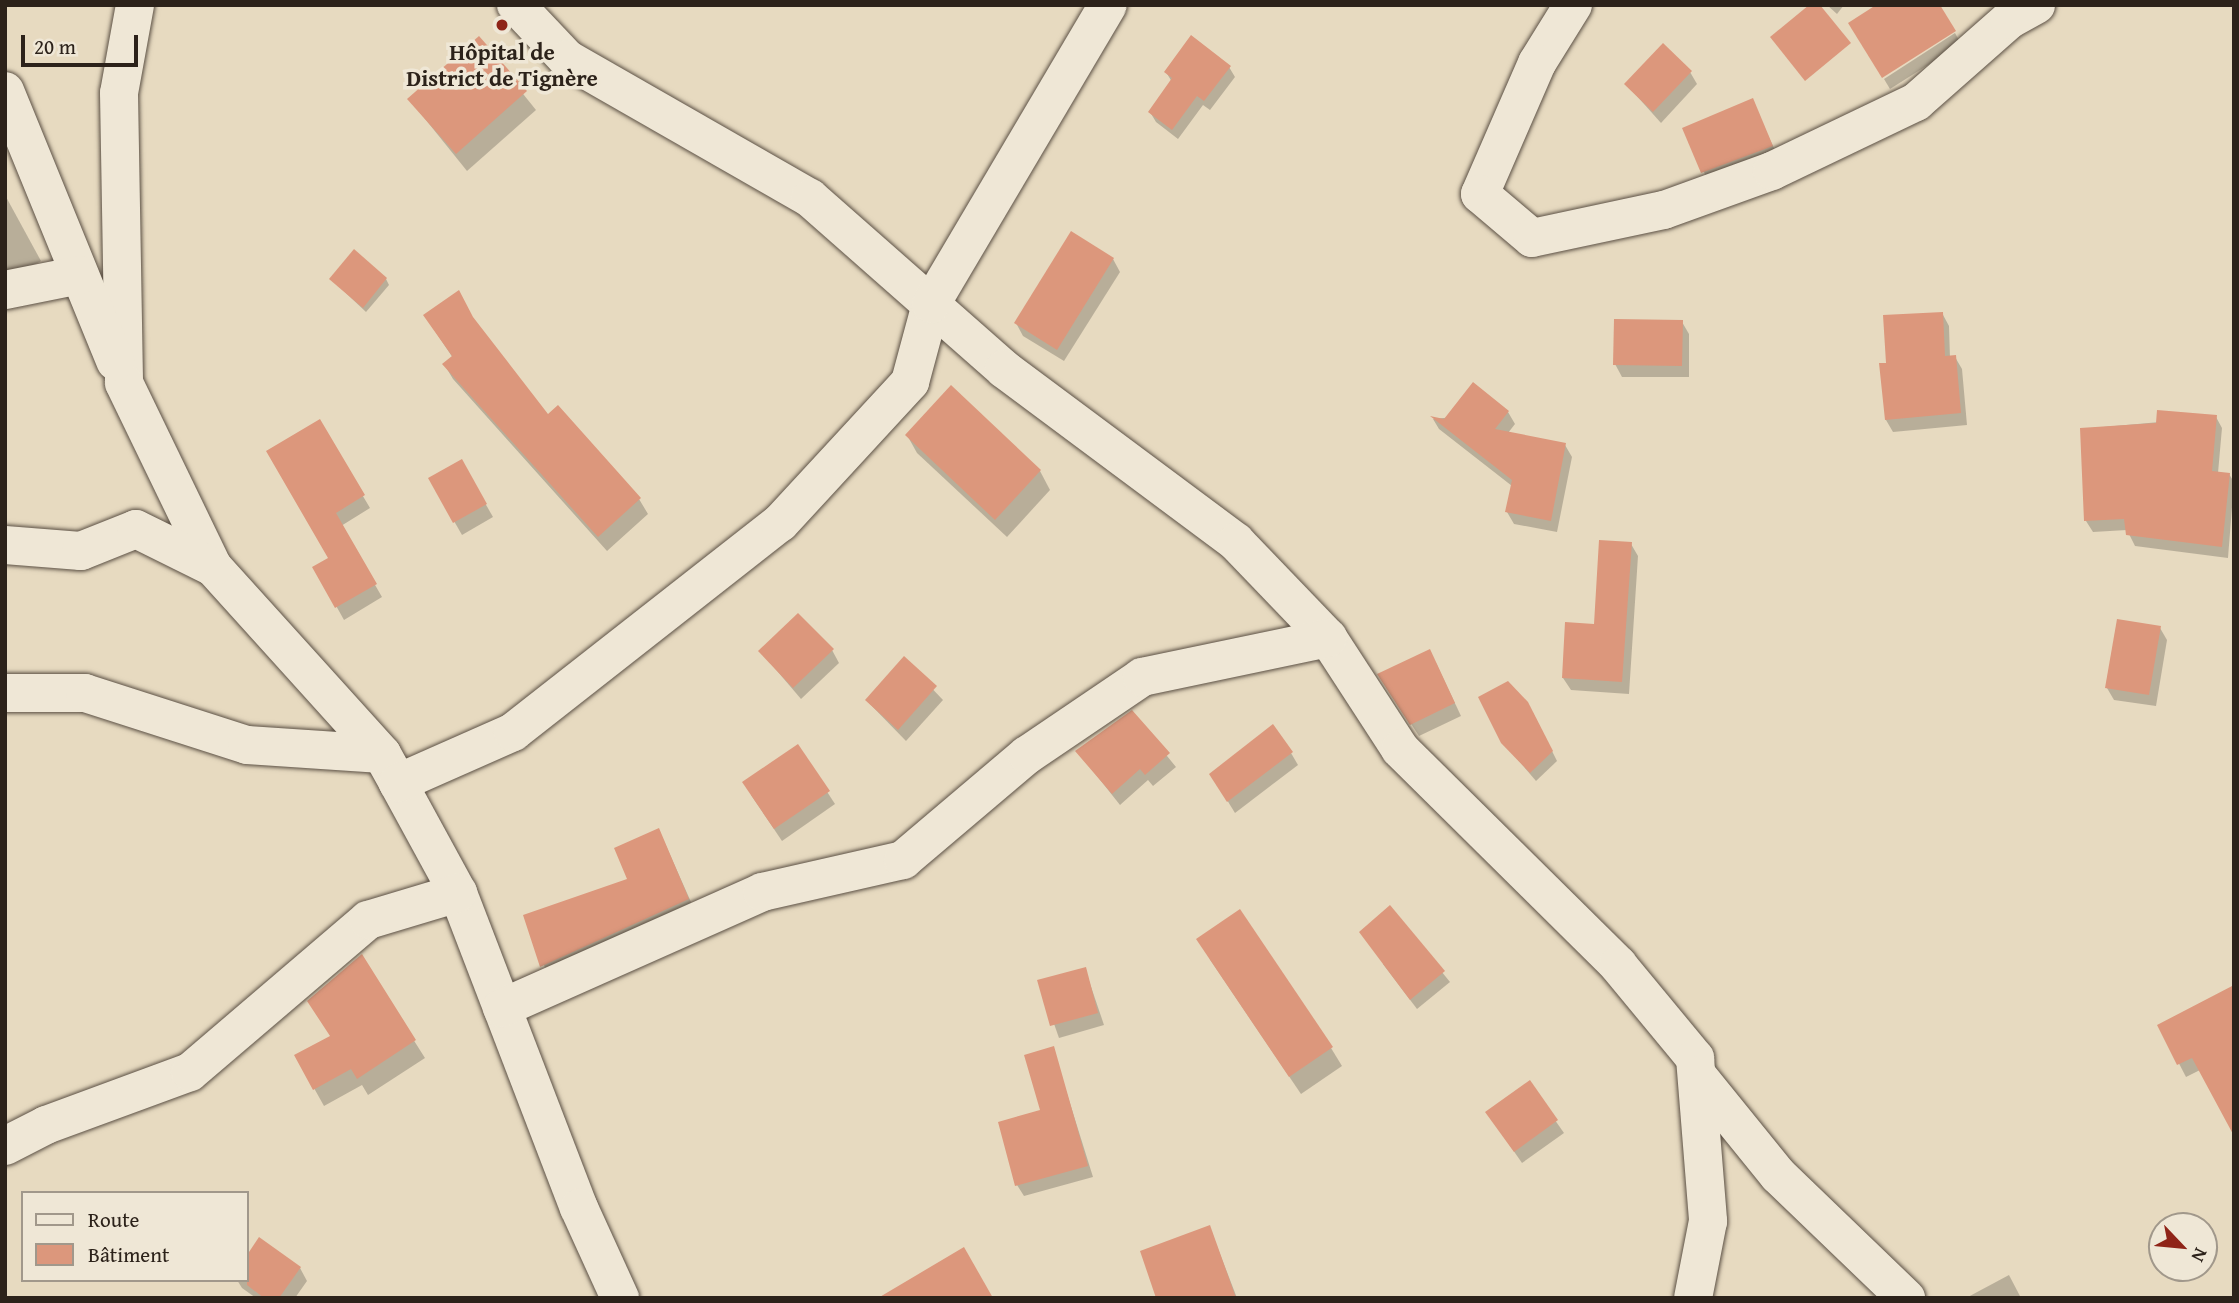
<!DOCTYPE html>
<html>
<head>
<meta charset="utf-8">
<style>
	body { margin:0 }
	#map { position:relative; width:2239px; height:1303px; overflow:hidden; background:#e7dac0; font-family:"Gentium Book Plus",serif }
	div>[style] { position:absolute }
	.shadow>* { inset:0; background:#0003 }
	.building>* { inset:0; background:#dc977c }
	.roads { filter:drop-shadow(0 0 2px #5b5044) drop-shadow(0 0 2px #5b5044) }
	.street>* { height:38px; margin:-19px; padding:0 19px; transform-origin:19px; border-radius:19px; background:#efe7d6 }
	.dots>* { width:19px; height:19px; translate:-50% -50%; box-sizing:border-box; border:4px solid #efe7d6; border-radius:50% }
	span { translate:-50% -50%; white-space:nowrap; text-align:center; line-height:1.15; -webkit-text-stroke:7px #efe7d6; paint-order:stroke }
	.poi-label { font-size:23px; color:#2c221a; font-weight:700 }
	.frame { position:absolute; inset:0; border:7px solid #2c221a; pointer-events:none }
	.legend { position:absolute; left:21px; top:1191px; width:228px; height:91px; box-sizing:border-box; background:#efe7d6; border:2px solid #a1988b; margin:0; padding:9px 12px; list-style:none; font-size:21px; color:#2c221a }
	.legend li { display:flex; align-items:center; gap:14px; height:35px }
	.legend b { width:35px; border:2px solid #a1988b }
	.north { position:absolute; left:2148px; top:1212px; width:70px; height:70px; box-sizing:border-box; background:#efe7d6; border:2px solid #a1988b; border-radius:50%; rotate:116deg; font-size:19px; font-weight:700; line-height:28px; text-align:center; color:#2c221a }
	.north::after { content:''; display:block; margin:auto; width:24px; height:32px; background:#8f2418; clip-path:polygon(50% 0,100% 100%,50% 72%,0 100%) }
	.scale { position:absolute; left:21px; top:35px; width:117px; height:32px; box-sizing:border-box; border:4px solid #2c221a; border-top:0; padding-left:9px; font-size:21px; line-height:24px; white-space:nowrap; color:#2c221a; -webkit-text-stroke:5px #efe7d6; paint-order:stroke }
</style>
</head>
<body>
<div id="map">
	<div class="shadow">
		<i style="clip-path:polygon(1827px 5px,1844px 5px,1837px 14px)"></i>
		<i style="clip-path:polygon(1955px 33px,1961px 44px,1890px 89px,1884px 79px)"></i>
		<i style="clip-path:polygon(478px 38px,536px 110px,467px 171px,409px 99px)"></i>
		<i style="clip-path:polygon(1229px 67px,1235px 77px,1210px 110px,1203px 105px,1178px 139px,1156px 122px,1150px 112px,1172px 82px,1166px 72px)"></i>
		<i style="clip-path:polygon(1690px 72px,1697px 84px,1661px 123px,1627px 85px)"></i>
		<i style="clip-path:polygon(1752px 101px,1779px 159px,1710px 185px,1684px 129px)"></i>
		<i style="clip-path:polygon(5px 195px,41px 261px,9px 279px,5px 273px)"></i>
		<i style="clip-path:polygon(1113px 259px,1120px 272px,1064px 361px,1023px 336px,1016px 323px)"></i>
		<i style="clip-path:polygon(331px 279px,386px 279px,389px 285px,366px 312px)"></i>
		<i style="clip-path:polygon(1942px 313px,1949px 326px,1950px 358px,1955px 357px,1962px 369px,1967px 425px,1893px 432px,1886px 420px,1888px 364px)"></i>
		<i style="clip-path:polygon(425px 316px,473px 319px,548px 416px,639px 499px,648px 514px,607px 551px,453px 379px,444px 364px,453px 358px)"></i>
		<i style="clip-path:polygon(1682px 322px,1689px 334px,1689px 377px,1622px 377px,1615px 364px)"></i>
		<i style="clip-path:polygon(951px 388px,1040px 471px,1050px 490px,1007px 537px,917px 453px,907px 435px)"></i>
		<i style="clip-path:polygon(1508px 412px,1515px 424px,1508px 433px,1565px 445px,1572px 457px,1557px 532px,1514px 524px,1507px 512px,1512px 486px,1439px 429px,1433px 419px)"></i>
		<i style="clip-path:polygon(2216px 417px,2222px 428px,2218px 473px,2229px 474px,2234px 482px,2228px 558px,2135px 546px,2127px 530px,2093px 532px,2086px 521px,2081px 429px)"></i>
		<i style="clip-path:polygon(319px 422px,370px 508px,341px 526px,382px 597px,344px 620px,315px 568px,331px 559px)"></i>
		<i style="clip-path:polygon(461px 461px,493px 517px,462px 535px,430px 479px)"></i>
		<i style="clip-path:polygon(1631px 544px,1638px 556px,1629px 694px,1571px 690px,1563px 678px,1596px 626px)"></i>
		<i style="clip-path:polygon(2160px 628px,2167px 640px,2156px 706px,2114px 700px,2107px 688px)"></i>
		<i style="clip-path:polygon(832px 650px,839px 663px,801px 699px,761px 652px)"></i>
		<i style="clip-path:polygon(904px 659px,943px 700px,906px 741px,867px 701px)"></i>
		<i style="clip-path:polygon(1436px 663px,1461px 716px,1419px 736px,1387px 687px)"></i>
		<i style="clip-path:polygon(1132px 713px,1176px 767px,1153px 786px,1148px 780px,1120px 805px,1078px 752px)"></i>
		<i style="clip-path:polygon(1533px 713px,1557px 761px,1536px 781px,1502px 741px)"></i>
		<i style="clip-path:polygon(798px 747px,835px 804px,782px 841px,751px 795px)"></i>
		<i style="clip-path:polygon(1291px 753px,1298px 765px,1235px 813px,1211px 774px)"></i>
		<i style="clip-path:polygon(659px 830px,695px 911px,549px 978px,525px 916px,630px 881px)"></i>
		<i style="clip-path:polygon(1390px 908px,1450px 982px,1417px 1009px,1383px 964px)"></i>
		<i style="clip-path:polygon(361px 957px,425px 1058px,368px 1095px,362px 1085px,324px 1106px,296px 1056px,331px 1037px)"></i>
		<i style="clip-path:polygon(1209px 958px,1331px 1048px,1342px 1066px,1301px 1094px)"></i>
		<i style="clip-path:polygon(1085px 969px,1104px 1025px,1059px 1038px,1039px 981px)"></i>
		<i style="clip-path:polygon(2230px 989px,2200px 1070px,2186px 1077px,2159px 1025px)"></i>
		<i style="clip-path:polygon(1053px 1049px,1093px 1177px,1024px 1196px,1017px 1185px,1043px 1111px)"></i>
		<i style="clip-path:polygon(1529px 1083px,1564px 1133px,1522px 1163px,1495px 1124px)"></i>
		<i style="clip-path:polygon(1210px 1228px,1237px 1298px,1158px 1298px)"></i>
		<i style="clip-path:polygon(259px 1240px,300px 1268px,307px 1281px,295px 1298px,256px 1298px,242px 1288px,237px 1280px,247px 1280px,247px 1258px)"></i>
		<i style="clip-path:polygon(2009px 1275px,2021px 1298px,1966px 1298px)"></i>
	</div>
	<div class="building">
		<i style="clip-path:polygon(1809px 5px,1820px 5px,1851px 43px,1805px 81px,1770px 37px)"></i>
		<i style="clip-path:polygon(1876px 5px,1940px 5px,1956px 31px,1882px 78px,1848px 23px)"></i>
		<i style="clip-path:polygon(1191px 35px,1231px 66px,1204px 101px,1197px 96px,1172px 130px,1148px 112px,1172px 78px,1164px 72px)"></i>
		<i style="clip-path:polygon(479px 36px,527px 91px,456px 154px,407px 99px)"></i>
		<i style="clip-path:polygon(1663px 43px,1692px 71px,1653px 112px,1624px 84px)"></i>
		<i style="clip-path:polygon(1753px 98px,1773px 146px,1701px 173px,1682px 128px)"></i>
		<i style="clip-path:polygon(1071px 231px,1114px 258px,1057px 350px,1014px 323px)"></i>
		<i style="clip-path:polygon(354px 249px,387px 278px,363px 308px,329px 279px)"></i>
		<i style="clip-path:polygon(459px 290px,473px 317px,548px 414px,558px 405px,641px 498px,598px 537px,442px 364px,452px 356px,423px 315px)"></i>
		<i style="clip-path:polygon(1943px 312px,1945px 356px,1956px 355px,1961px 413px,1885px 420px,1879px 363px,1886px 363px,1883px 315px)"></i>
		<i style="clip-path:polygon(1614px 319px,1683px 320px,1682px 366px,1613px 365px)"></i>
		<i style="clip-path:polygon(1473px 382px,1509px 411px,1495px 429px,1566px 443px,1551px 521px,1505px 512px,1512px 480px,1430px 416px,1444px 419px)"></i>
		<i style="clip-path:polygon(951px 385px,1041px 470px,995px 520px,905px 435px)"></i>
		<i style="clip-path:polygon(2157px 410px,2217px 415px,2212px 471px,2230px 473px,2222px 547px,2126px 535px,2124px 519px,2084px 521px,2080px 428px,2156px 423px)"></i>
		<i style="clip-path:polygon(320px 419px,365px 495px,336px 513px,377px 584px,335px 608px,312px 567px,328px 558px,266px 451px)"></i>
		<i style="clip-path:polygon(462px 459px,487px 504px,453px 523px,428px 478px)"></i>
		<i style="clip-path:polygon(1599px 540px,1632px 542px,1622px 682px,1562px 678px,1565px 622px,1594px 624px)"></i>
		<i style="clip-path:polygon(798px 613px,834px 649px,793px 688px,758px 651px)"></i>
		<i style="clip-path:polygon(2117px 619px,2161px 626px,2149px 695px,2105px 688px)"></i>
		<i style="clip-path:polygon(1430px 649px,1455px 703px,1410px 725px,1377px 674px)"></i>
		<i style="clip-path:polygon(904px 656px,937px 686px,898px 730px,865px 700px)"></i>
		<i style="clip-path:polygon(1508px 681px,1528px 702px,1553px 751px,1530px 773px,1501px 743px,1478px 697px)"></i>
		<i style="clip-path:polygon(1132px 710px,1170px 753px,1145px 775px,1140px 769px,1112px 794px,1075px 751px)"></i>
		<i style="clip-path:polygon(1273px 724px,1293px 752px,1227px 802px,1209px 774px)"></i>
		<i style="clip-path:polygon(798px 744px,830px 791px,774px 829px,742px 782px)"></i>
		<i style="clip-path:polygon(659px 828px,689px 899px,540px 967px,523px 915px,627px 879px,614px 848px)"></i>
		<i style="clip-path:polygon(1390px 905px,1445px 971px,1410px 1000px,1359px 932px)"></i>
		<i style="clip-path:polygon(1240px 909px,1333px 1047px,1289px 1077px,1196px 939px)"></i>
		<i style="clip-path:polygon(362px 954px,416px 1040px,357px 1079px,351px 1069px,313px 1090px,294px 1055px,330px 1036px,307px 1001px)"></i>
		<i style="clip-path:polygon(1086px 967px,1098px 1013px,1050px 1026px,1037px 980px)"></i>
		<i style="clip-path:polygon(2234px 985px,2234px 1136px,2192px 1058px,2177px 1065px,2157px 1025px)"></i>
		<i style="clip-path:polygon(1054px 1046px,1088px 1166px,1015px 1186px,998px 1122px,1040px 1110px,1024px 1055px)"></i>
		<i style="clip-path:polygon(1530px 1080px,1558px 1120px,1514px 1152px,1485px 1112px)"></i>
		<i style="clip-path:polygon(1210px 1225px,1236px 1298px,1156px 1298px,1140px 1251px)"></i>
		<i style="clip-path:polygon(259px 1237px,301px 1267px,279px 1298px,264px 1298px,247px 1285px,247px 1255px)"></i>
		<i style="clip-path:polygon(964px 1247px,993px 1298px,878px 1298px)"></i>
	</div>
	<div class="roads">
		<div class="street">
			<i style="left:135px;top:5px;width:89px;rotate:100.3deg"></i>
			<i style="left:119px;top:93px;width:290px;rotate:89deg"></i>
			<i style="left:124px;top:383px;width:204px;rotate:64.2deg"></i>
			<i style="left:213px;top:567px;width:252px;rotate:47.9deg"></i>
			<i style="left:382px;top:754px;width:33px;rotate:61deg"></i>
			<i style="left:398px;top:783px;width:125px;rotate:61.4deg"></i>
			<i style="left:458px;top:893px;width:337px;rotate:69deg"></i>
			<i style="left:579px;top:1208px;width:99px;rotate:65.5deg"></i>
			<i style="left:516px;top:5px;width:74px;rotate:46.6deg"></i>
			<i style="left:567px;top:59px;width:280px;rotate:29.8deg"></i>
			<i style="left:810px;top:198px;width:259px;rotate:41.4deg"></i>
			<i style="left:1004px;top:369px;width:289px;rotate:36.7deg"></i>
			<i style="left:1236px;top:542px;width:133px;rotate:46.2deg"></i>
			<i style="left:1328px;top:638px;width:132px;rotate:57deg"></i>
			<i style="left:1400px;top:749px;width:307px;rotate:44.7deg"></i>
			<i style="left:1618px;top:965px;width:121px;rotate:50.4deg"></i>
			<i style="left:1695px;top:1058px;width:164px;rotate:85.4deg"></i>
			<i style="left:1708px;top:1221px;width:78px;rotate:101deg"></i>
			<i style="left:1573px;top:5px;width:68px;rotate:121.8deg"></i>
			<i style="left:1537px;top:63px;width:143px;rotate:113.5deg"></i>
			<i style="left:1480px;top:194px;width:68px;rotate:40.2deg"></i>
			<i style="left:1532px;top:238px;width:135px;rotate:-12deg"></i>
			<i style="left:1664px;top:210px;width:115px;rotate:-19.9deg"></i>
			<i style="left:1772px;top:171px;width:160px;rotate:-25.6deg"></i>
			<i style="left:1916px;top:102px;width:124px;rotate:-41.4deg"></i>
			<i style="left:2009px;top:20px;width:31px;rotate:-29deg"></i>
			<i style="left:5px;top:91px;width:292px;rotate:67.8deg"></i>
			<i style="left:5px;top:290px;width:76px;rotate:-11.3deg"></i>
			<i style="left:5px;top:545px;width:76px;rotate:4.5deg"></i>
			<i style="left:81px;top:551px;width:59px;rotate:-21.8deg"></i>
			<i style="left:136px;top:529px;width:86px;rotate:26.3deg"></i>
			<i style="left:5px;top:693px;width:80px"></i>
			<i style="left:85px;top:693px;width:170px;rotate:17.8deg"></i>
			<i style="left:247px;top:745px;width:135px;rotate:3.8deg"></i>
			<i style="left:398px;top:783px;width:126px;rotate:-23.9deg"></i>
			<i style="left:513px;top:732px;width:339px;rotate:-38.1deg"></i>
			<i style="left:780px;top:523px;width:192px;rotate:-47.3deg"></i>
			<i style="left:910px;top:382px;width:81px;rotate:-74.9deg"></i>
			<i style="left:931px;top:304px;width:347px;rotate:-59.4deg"></i>
			<i style="left:502px;top:1008px;width:285px;rotate:-24deg"></i>
			<i style="left:762px;top:892px;width:145px;rotate:-12.8deg"></i>
			<i style="left:903px;top:860px;width:162px;rotate:-40.3deg"></i>
			<i style="left:1027px;top:755px;width:139px;rotate:-34.1deg"></i>
			<i style="left:1142px;top:677px;width:190px;rotate:-11.8deg"></i>
			<i style="left:1697px;top:1075px;width:129px;rotate:51deg"></i>
			<i style="left:1778px;top:1175px;width:178px;rotate:43.9deg"></i>
			<i style="left:5px;top:1146px;width:46px;rotate:-27.1deg"></i>
			<i style="left:46px;top:1125px;width:153px;rotate:-20.2deg"></i>
			<i style="left:190px;top:1072px;width:234px;rotate:-40.5deg"></i>
			<i style="left:368px;top:920px;width:94px;rotate:-16.7deg"></i>
		</div>
	</div>
	<div class="dots">
		<i style="left:502px;top:25px;background:#8f2418"></i>
	</div>
	<div class="poi-label">
		<span style="left:502px;top:65px">Hôpital de<br>District de Tignère</span>
	</div>
	<div class="frame"></div>
	<ul class="legend">
	<li><b style="height:9px;background:#efe7d6"></b>Route</li>
	<li><b style="height:19px;background:#dc977c"></b>Bâtiment</li>
	</ul>
	<div class="north">N</div>
	<div class="scale">20 m</div>
</div>
</body>
</html>
